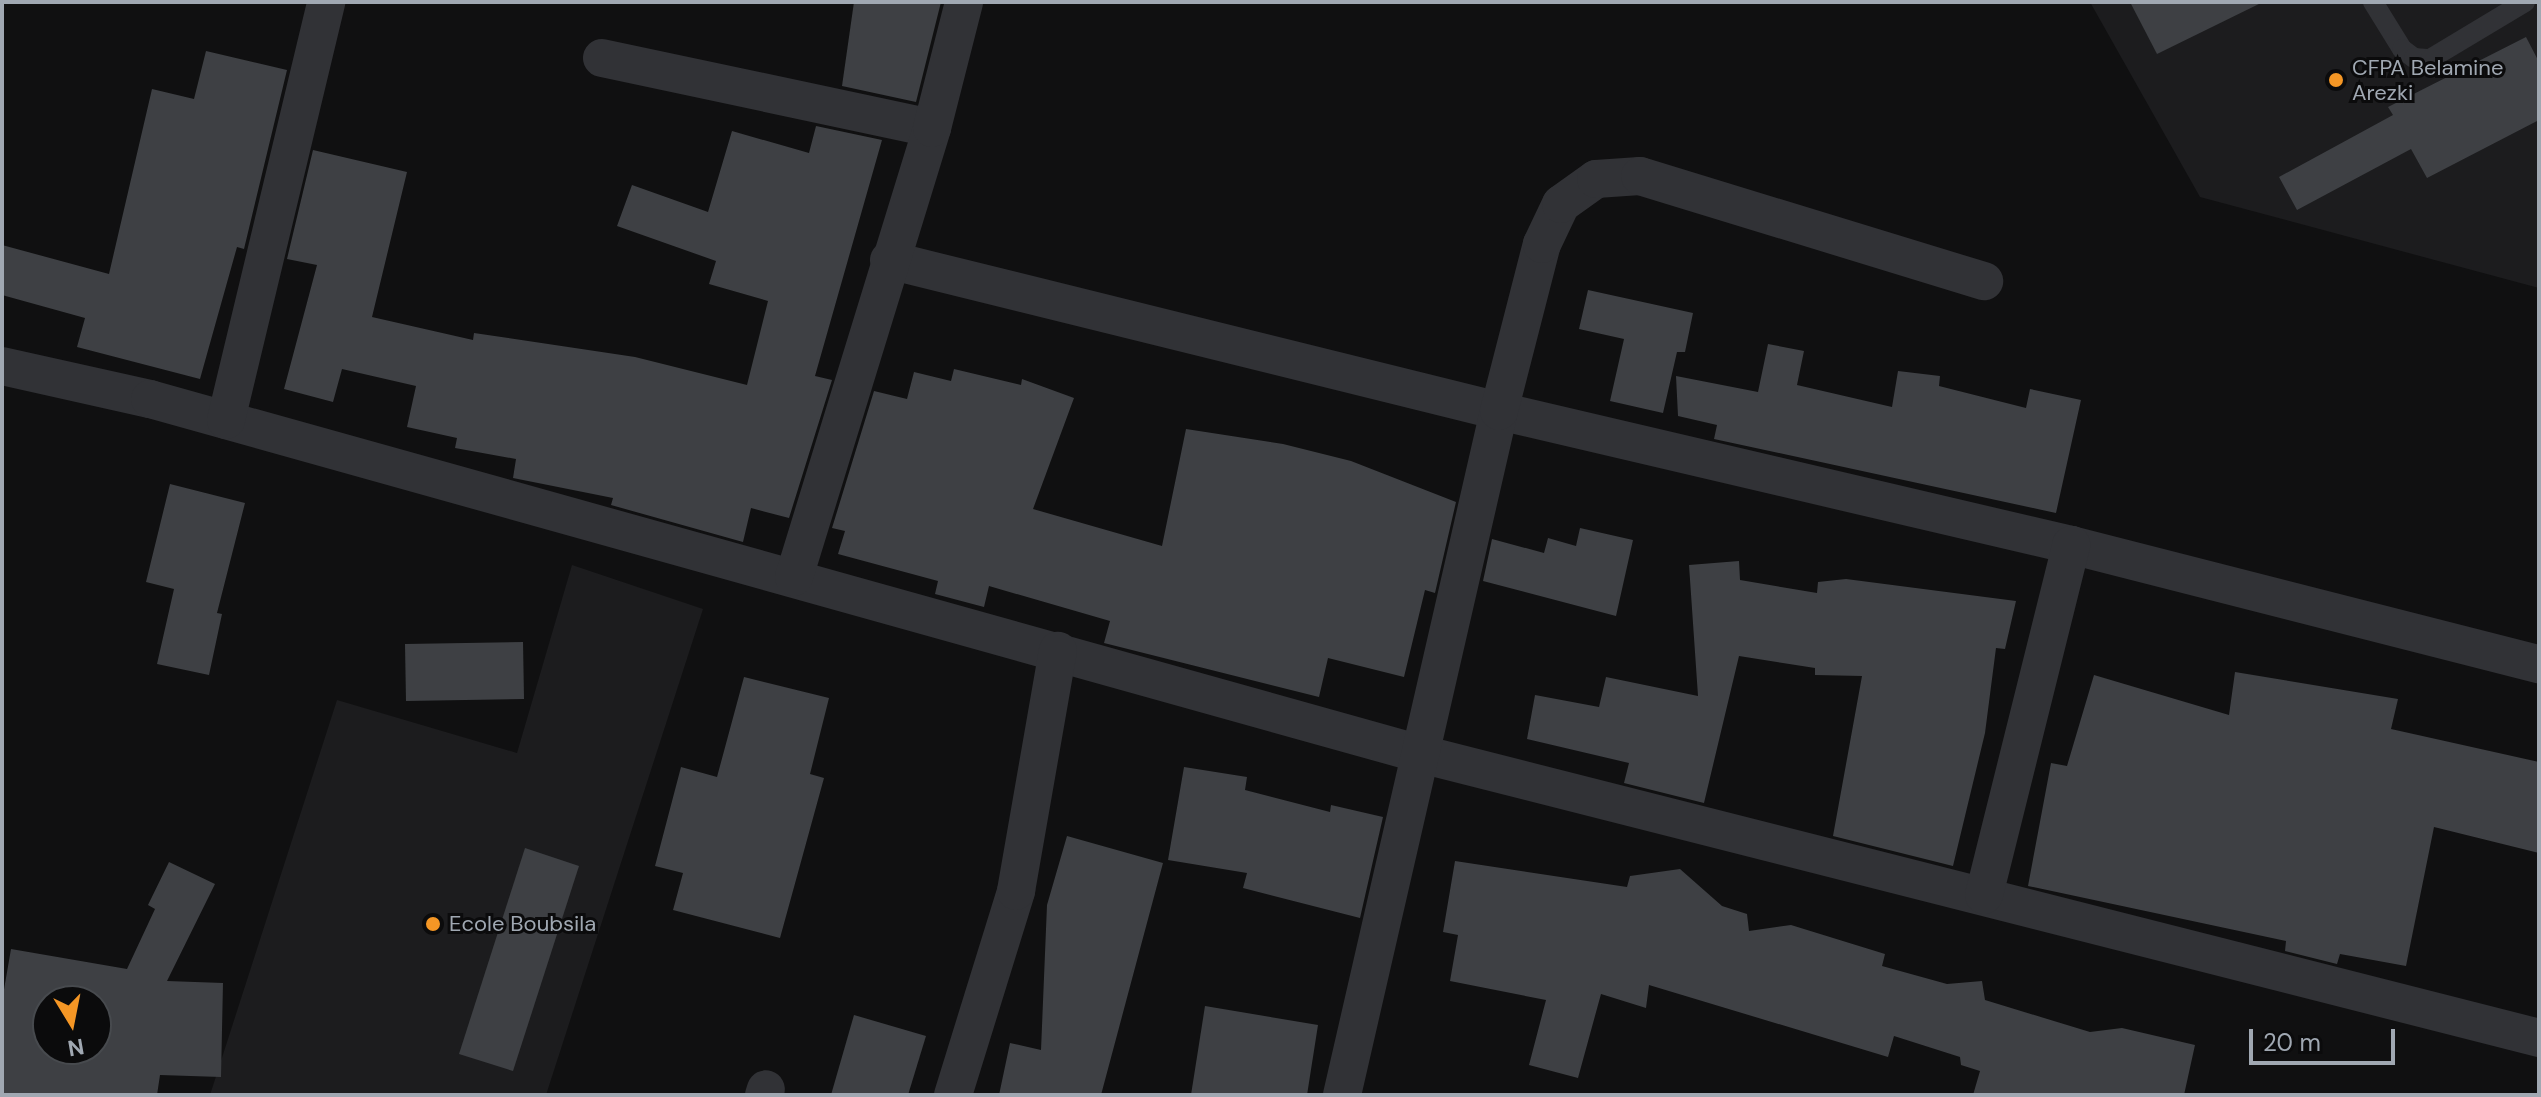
<!DOCTYPE html>
<html>
<head>
<meta charset="utf-8">
<style>
	body { margin:0 }
	#map { position:relative; width:2541px; height:1097px; overflow:hidden; background:#101011; font-family:"DM Sans",sans-serif }
	div>[style] { position:absolute }
	.built>* { inset:0; background:#1c1c1e }
	.building>* { inset:0; background:#3e4044 }
	.lane>* { height:20px; margin:-10px; padding:0 10px; transform-origin:10px; border-radius:10px; background:#313236 }
	.street>* { height:38px; margin:-19px; padding:0 19px; transform-origin:19px; border-radius:19px; background:#313236 }
	.dots>* { width:22px; height:22px; translate:-50% -50%; box-sizing:border-box; border:4px solid #0b0b0c; border-radius:50% }
	span { translate:-50% -50%; white-space:nowrap; text-align:center; line-height:1.15; -webkit-text-stroke:6px #0b0b0c; paint-order:stroke }
	.poi-label { font-size:22px; color:#a0a8b2 }
	.left { translate:0 -50%; text-align:left }
	.frame { position:absolute; inset:0; border:4px solid #a0a8b2; pointer-events:none }
	.north { position:absolute; left:32px; top:985px; width:80px; height:80px; box-sizing:border-box; background:#0b0b0c; border:2px solid #474a4e; border-radius:50%; rotate:170deg; font-size:22px; font-weight:700; line-height:32px; text-align:center; color:#a0a8b2 }
	.north::after { content:''; display:block; margin:auto; width:28px; height:36px; background:#f49625; clip-path:polygon(50% 0,100% 100%,50% 72%,0 100%) }
	.scale { position:absolute; left:2249px; top:1029px; width:146px; height:36px; box-sizing:border-box; border:4px solid #a0a8b2; border-top:0; padding-left:10px; font-size:24px; line-height:28px; white-space:nowrap; color:#a0a8b2; -webkit-text-stroke:6px #0b0b0c; paint-order:stroke }
</style>
</head>
<body>
<div id="map">
	<div class="built">
		<i style="clip-path:polygon(2090px 2px,2539px 2px,2539px 288px,2200px 197px)"></i>
		<i style="clip-path:polygon(572px 565px,703px 609px,546px 1095px,210px 1095px,337px 700px,517px 753px)"></i>
	</div>
	<div class="building">
		<i style="clip-path:polygon(854px 2px,941px 2px,916px 102px,842px 86px)"></i>
		<i style="clip-path:polygon(2130px 2px,2263px 2px,2157px 54px)"></i>
		<i style="clip-path:polygon(2526px 37px,2539px 62px,2539px 120px,2427px 178px,2411px 149px,2297px 210px,2279px 177px,2393px 115px,2388px 107px)"></i>
		<i style="clip-path:polygon(206px 51px,287px 70px,244px 249px,237px 247px,200px 379px,77px 347px,85px 318px,2px 295px,2px 245px,109px 274px,152px 89px,194px 99px)"></i>
		<i style="clip-path:polygon(816px 126px,882px 140px,815px 376px,832px 380px,789px 518px,751px 508px,743px 542px,611px 505px,613px 498px,513px 478px,516px 459px,455px 448px,457px 438px,407px 427px,416px 386px,342px 369px,333px 402px,284px 389px,317px 265px,287px 259px,313px 150px,407px 172px,372px 317px,473px 340px,474px 333px,635px 357px,747px 385px,768px 301px,709px 284px,716px 261px,617px 226px,632px 185px,708px 212px,732px 131px,809px 153px)"></i>
		<i style="clip-path:polygon(1588px 290px,1693px 313px,1685px 352px,1677px 352px,1663px 413px,1610px 401px,1624px 339px,1579px 329px)"></i>
		<i style="clip-path:polygon(1768px 344px,1804px 351px,1797px 385px,1892px 407px,1898px 371px,1940px 376px,1939px 386px,2026px 408px,2030px 389px,2081px 400px,2056px 513px,1714px 439px,1717px 425px,1678px 416px,1676px 376px,1758px 392px)"></i>
		<i style="clip-path:polygon(954px 369px,1021px 385px,1022px 379px,1074px 398px,1033px 509px,1162px 546px,1186px 429px,1283px 444px,1351px 461px,1456px 502px,1435px 593px,1425px 590px,1404px 677px,1328px 658px,1319px 697px,1104px 643px,1110px 621px,989px 586px,984px 607px,935px 594px,938px 581px,838px 554px,845px 531px,832px 528px,874px 391px,907px 399px,914px 372px,951px 381px)"></i>
		<i style="clip-path:polygon(170px 484px,245px 503px,217px 613px,222px 614px,209px 675px,157px 664px,174px 589px,146px 582px)"></i>
		<i style="clip-path:polygon(1580px 528px,1633px 540px,1616px 616px,1483px 581px,1492px 539px,1544px 553px,1548px 538px,1576px 546px)"></i>
		<i style="clip-path:polygon(1739px 561px,1740px 580px,1817px 593px,1818px 582px,1846px 579px,2016px 601px,2005px 649px,1996px 648px,1985px 733px,1953px 866px,1833px 836px,1862px 676px,1815px 675px,1815px 668px,1739px 656px,1704px 803px,1624px 783px,1629px 763px,1527px 739px,1535px 695px,1599px 707px,1606px 677px,1698px 696px,1689px 565px)"></i>
		<i style="clip-path:polygon(523px 642px,524px 699px,406px 701px,405px 644px)"></i>
		<i style="clip-path:polygon(2235px 672px,2398px 699px,2391px 729px,2539px 762px,2539px 853px,2434px 827px,2406px 966px,2340px 954px,2337px 964px,2285px 951px,2286px 941px,2028px 886px,2051px 763px,2067px 766px,2094px 675px,2229px 715px)"></i>
		<i style="clip-path:polygon(744px 677px,829px 698px,810px 774px,824px 778px,780px 938px,673px 910px,683px 873px,655px 866px,681px 767px,717px 777px)"></i>
		<i style="clip-path:polygon(1184px 767px,1247px 777px,1245px 790px,1330px 812px,1331px 805px,1383px 817px,1360px 918px,1243px 888px,1247px 873px,1168px 860px)"></i>
		<i style="clip-path:polygon(1067px 836px,1163px 863px,1101px 1095px,999px 1095px,1010px 1043px,1041px 1050px,1047px 905px)"></i>
		<i style="clip-path:polygon(525px 848px,579px 866px,513px 1071px,459px 1054px)"></i>
		<i style="clip-path:polygon(1455px 861px,1627px 887px,1630px 876px,1680px 869px,1722px 906px,1747px 914px,1749px 931px,1791px 925px,1885px 954px,1882px 966px,1947px 984px,1982px 981px,1985px 1000px,2090px 1032px,2122px 1028px,2195px 1045px,2184px 1095px,1973px 1095px,1980px 1071px,1961px 1065px,1960px 1057px,1894px 1036px,1888px 1057px,1649px 985px,1646px 1008px,1601px 994px,1578px 1078px,1529px 1065px,1546px 1000px,1450px 981px,1458px 935px,1443px 932px)"></i>
		<i style="clip-path:polygon(evenodd,169px 862px,215px 884px,167px 981px,223px 983px,221px 1077px,160px 1075px,157px 1095px,2px 1095px,2px 1001px,11px 949px,127px 969px,155px 909px,148px 905px,169px 862px,48px 1001px,96px 1001px,96px 1049px,48px 1049px,48px 1001px)"></i>
		<i style="clip-path:polygon(1205px 1006px,1318px 1025px,1307px 1095px,1191px 1095px)"></i>
		<i style="clip-path:polygon(854px 1015px,926px 1036px,908px 1095px,831px 1095px)"></i>
	</div>
	<div class="lane">
		<i style="left:2373px;top:2px;width:55px;rotate:58.3deg"></i>
		<i style="left:2402px;top:49px;width:15px;rotate:37deg"></i>
		<i style="left:2414px;top:58px;width:16px;rotate:4deg"></i>
		<i style="left:2430px;top:59px;width:111px;rotate:-31deg"></i>
	</div>
	<div class="street">
		<i style="left:602px;top:58px;width:337px;rotate:12deg"></i>
		<i style="left:889px;top:260px;width:628px;rotate:13.9deg"></i>
		<i style="left:1499px;top:411px;width:587px;rotate:13.18deg"></i>
		<i style="left:2071px;top:545px;width:483px;rotate:14.3deg"></i>
		<i style="left:2px;top:366px;width:152px;rotate:12.6deg"></i>
		<i style="left:150px;top:399px;width:1320px;rotate:15.61deg"></i>
		<i style="left:1421px;top:754px;width:1154px;rotate:14.25deg"></i>
		<i style="left:226px;top:420px;width:430px;rotate:-76.5deg"></i>
		<i style="left:794px;top:577px;width:470px;rotate:-72.9deg"></i>
		<i style="left:932px;top:128px;width:130px;rotate:-75.7deg"></i>
		<i style="left:1984px;top:895px;width:361px;rotate:-76deg"></i>
		<i style="left:764px;top:1095px;width:6px;rotate:-72deg"></i>
		<i style="left:953px;top:1095px;width:214px;rotate:-72.8deg"></i>
		<i style="left:1016px;top:891px;width:244px;rotate:-80.1deg"></i>
		<i style="left:1342px;top:1095px;width:702px;rotate:-77.07deg"></i>
		<i style="left:1499px;top:411px;width:172px;rotate:-75.6deg"></i>
		<i style="left:1542px;top:244px;width:44px;rotate:-64.6deg"></i>
		<i style="left:1561px;top:204px;width:43px;rotate:-35.5deg"></i>
		<i style="left:1596px;top:179px;width:44px;rotate:-3.9deg"></i>
		<i style="left:1640px;top:176px;width:360px;rotate:17deg"></i>
	</div>
	<div class="dots">
		<i style="left:2336px;top:80px;background:#f49625"></i>
		<i style="left:433px;top:924px;background:#f49625"></i>
	</div>
	<div class="poi-label">
		<span class="left" style="left:2352px;top:80px">CFPA Belamine<br>Arezki</span>
		<span class="left" style="left:449px;top:924px">Ecole Boubsila</span>
	</div>
	<div class="frame"></div>
	<div class="north">N</div>
	<div class="scale">20 m</div>
</div>
</body>
</html>
